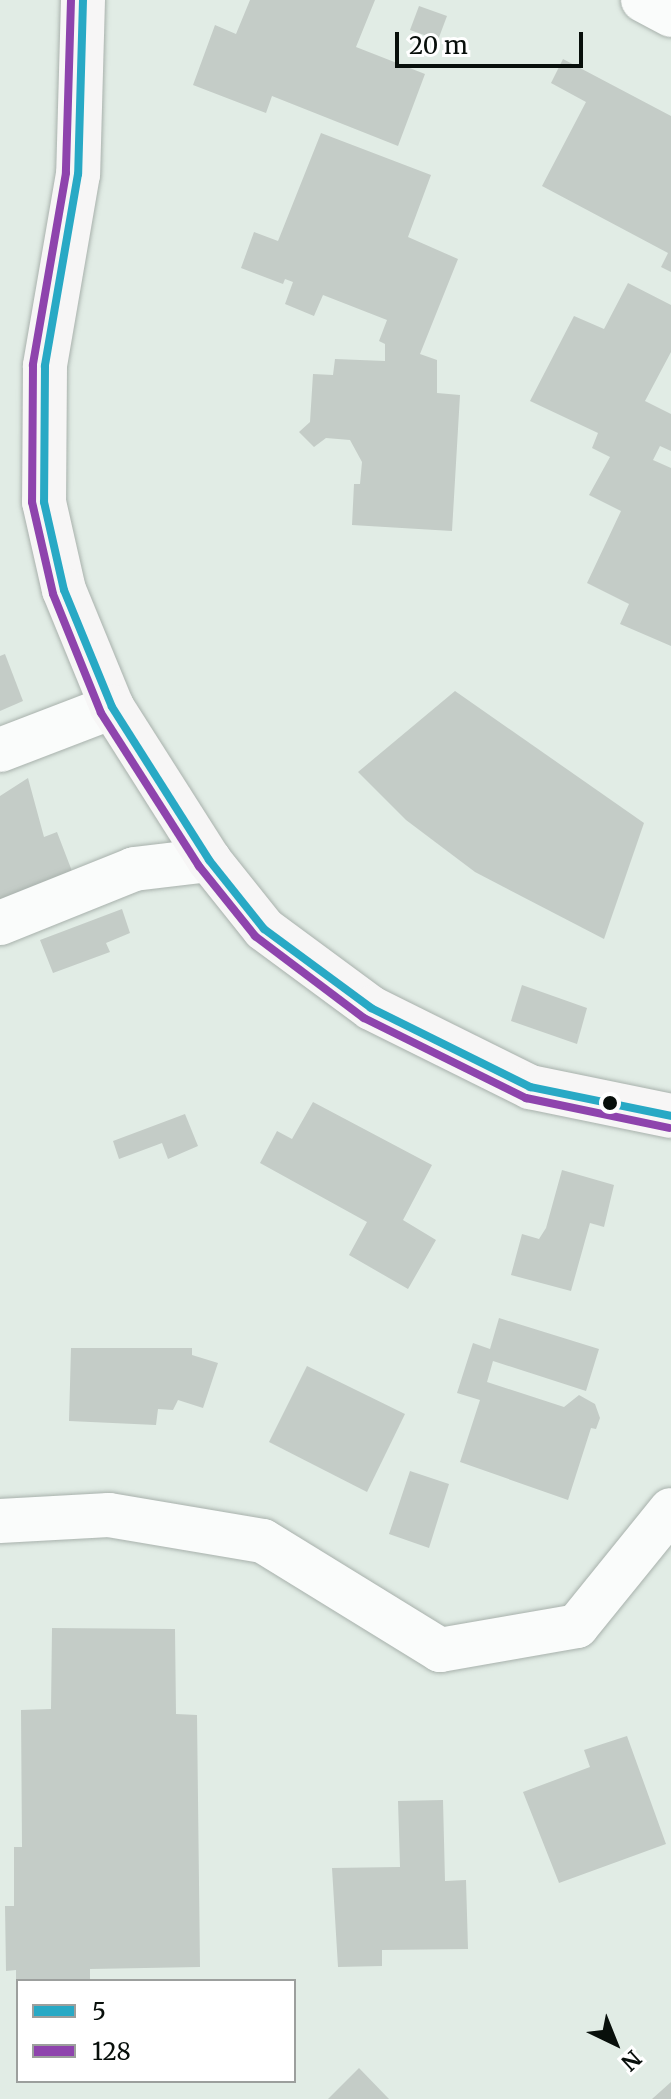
<!DOCTYPE html>
<html>
<head>
<meta charset="utf-8">
<style>
	body { margin:0 }
	#map { position:relative; width:671px; height:2099px; overflow:hidden; background:#e1ece5; font-family:Merriweather,serif }
	div>[style] { position:absolute }
	.building>* { inset:0; background:#c4ccc7 }
	.roads { filter:drop-shadow(0 0 2px #a8b1ac) drop-shadow(0 0 2px #a8b1ac) }
	.street>* { height:44px; margin:-22px; padding:0 22px; transform-origin:22px; border-radius:22px; background:#fafcfb }
	.secondary>* { height:44px; margin:-22px; padding:0 22px; transform-origin:22px; border-radius:22px; background:#f7f6f6 }
	.bus-1>* { height:8px; margin:-4px; padding:0 4px; transform-origin:4px; border-radius:4px; background:#28a9c5 }
	.bus-2>* { height:8px; margin:-4px; padding:0 4px; transform-origin:4px; border-radius:4px; background:#8e44ad }
	.dots>* { width:22px; height:22px; translate:-50% -50%; box-sizing:border-box; border:4px solid #fff; border-radius:50% }
	span { translate:-50% -50%; white-space:nowrap; text-align:center; line-height:1.15; -webkit-text-stroke:6px #fff; paint-order:stroke }
	.legend { position:absolute; left:16px; top:1979px; width:280px; height:104px; box-sizing:border-box; background:#fff; border:2px solid #9c9f9d; margin:0; padding:10px 14px; list-style:none; font-size:24px; color:#080f0b }
	.legend li { display:flex; align-items:center; gap:16px; height:40px }
	.legend b { width:40px; border:2px solid #9c9f9d }
	.north { position:absolute; left:575px; top:2003px; width:80px; height:80px; -webkit-text-stroke:6px #fff; paint-order:stroke; rotate:137deg; font-size:22px; font-weight:700; line-height:32px; text-align:center; color:#080f0b }
	.north::after { content:''; display:block; margin:auto; width:28px; height:36px; background:#080f0b; clip-path:polygon(50% 0,100% 100%,50% 72%,0 100%) }
	.scale { position:absolute; left:395px; top:32px; width:188px; height:36px; box-sizing:border-box; border:4px solid #080f0b; border-top:0; padding-left:10px; font-size:24px; line-height:28px; white-space:nowrap; color:#080f0b; -webkit-text-stroke:6px #fff; paint-order:stroke }
</style>
</head>
<body>
<div id="map">
	<div class="building">
		<i style="clip-path:polygon(250px 0,375px 0,356px 47px,425px 74px,398px 146px,272px 96px,266px 113px,193px 85px,215px 25px,236px 34px)"></i>
		<i style="clip-path:polygon(419px 6px,447px 16px,438px 40px,410px 30px)"></i>
		<i style="clip-path:polygon(563px 59px,671px 116px,671px 272px,661px 267px,668px 253px,542px 186px,586px 102px,551px 83px)"></i>
		<i style="clip-path:polygon(321px 133px,431px 175px,408px 237px,458px 259px,420px 354px,437px 360px,437px 393px,460px 395px,452px 531px,352px 525px,354px 484px,360px 484px,362px 462px,350px 440px,326px 438px,314px 447px,299px 432px,310px 422px,313px 374px,333px 375px,335px 359px,385px 361px,385px 344px,379px 341px,387px 320px,323px 295px,314px 316px,285px 304px,293px 282px,285px 279px,283px 284px,241px 268px,254px 232px,278px 241px)"></i>
		<i style="clip-path:polygon(628px 283px,671px 305px,671px 352px,645px 401px,671px 414px,671px 451px,660px 446px,653px 460px,671px 468px,671px 646px,620px 624px,629px 604px,587px 583px,621px 511px,589px 495px,610px 457px,592px 448px,598px 433px,530px 401px,574px 316px,604px 329px)"></i>
		<i style="clip-path:polygon(5px 654px,23px 701px,0 711px,0 656px)"></i>
		<i style="clip-path:polygon(455px 691px,644px 823px,604px 939px,475px 872px,406px 820px,358px 772px)"></i>
		<i style="clip-path:polygon(28px 778px,44px 837px,57px 832px,75px 879px,0 906px,0 796px)"></i>
		<i style="clip-path:polygon(122px 909px,130px 933px,106px 943px,110px 952px,53px 973px,40px 940px)"></i>
		<i style="clip-path:polygon(522px 985px,587px 1008px,577px 1044px,511px 1021px)"></i>
		<i style="clip-path:polygon(313px 1102px,432px 1165px,403px 1220px,436px 1240px,408px 1289px,349px 1255px,367px 1222px,260px 1163px,277px 1131px,292px 1139px)"></i>
		<i style="clip-path:polygon(185px 1114px,198px 1146px,168px 1159px,162px 1143px,119px 1159px,113px 1141px)"></i>
		<i style="clip-path:polygon(562px 1170px,614px 1185px,604px 1227px,590px 1223px,571px 1291px,511px 1275px,522px 1234px,539px 1239px,546px 1228px)"></i>
		<i style="clip-path:polygon(499px 1318px,599px 1349px,586px 1391px,493px 1361px,487px 1382px,564px 1407px,579px 1395px,595px 1404px,600px 1418px,596px 1429px,591px 1428px,568px 1500px,460px 1462px,480px 1400px,457px 1393px,473px 1343px,490px 1349px)"></i>
		<i style="clip-path:polygon(71px 1348px,192px 1348px,192px 1355px,218px 1363px,203px 1408px,178px 1400px,173px 1410px,158px 1409px,156px 1425px,69px 1421px)"></i>
		<i style="clip-path:polygon(307px 1366px,405px 1414px,367px 1492px,269px 1442px)"></i>
		<i style="clip-path:polygon(410px 1471px,449px 1484px,429px 1548px,389px 1534px)"></i>
		<i style="clip-path:polygon(52px 1628px,175px 1629px,176px 1714px,197px 1715px,200px 1967px,90px 1969px,90px 1981px,16px 1981px,16px 1970px,6px 1971px,5px 1906px,14px 1906px,14px 1847px,22px 1847px,21px 1710px,51px 1709px)"></i>
		<i style="clip-path:polygon(627px 1736px,666px 1844px,559px 1883px,523px 1792px,590px 1767px,584px 1750px)"></i>
		<i style="clip-path:polygon(443px 1800px,445px 1881px,466px 1880px,468px 1949px,382px 1950px,382px 1966px,338px 1967px,332px 1868px,400px 1867px,398px 1801px)"></i>
		<i style="clip-path:polygon(359px 2068px,389px 2099px,328px 2099px)"></i>
		<i style="clip-path:polygon(671px 2082px,671px 2099px,652px 2099px)"></i>
	</div>
	<div class="roads">
		<div class="street">
			<i style="left:643px;top:0;width:32px;rotate:28deg"></i>
			<i style="left:0;top:750px;width:120px;rotate:-21deg"></i>
			<i style="left:0;top:923px;width:144px;rotate:-21.9deg"></i>
			<i style="left:134px;top:869px;width:76px;rotate:-6.8deg"></i>
			<i style="left:0;top:1521px;width:109px;rotate:-3.2deg"></i>
			<i style="left:109px;top:1515px;width:156px;rotate:9.6deg"></i>
			<i style="left:263px;top:1541px;width:208px;rotate:31.6deg"></i>
			<i style="left:440px;top:1650px;width:139px;rotate:-9.9deg"></i>
			<i style="left:577px;top:1626px;width:149px;rotate:-51deg"></i>
		</div>
		<div class="secondary">
			<i style="left:83px;top:0;width:174px;rotate:91.6deg"></i>
			<i style="left:78px;top:174px;width:195px;rotate:99.8deg"></i>
			<i style="left:45px;top:366px;width:136px;rotate:90.4deg"></i>
			<i style="left:44px;top:502px;width:90px;rotate:77.2deg"></i>
			<i style="left:64px;top:590px;width:126px;rotate:67.7deg"></i>
			<i style="left:112px;top:707px;width:181px;rotate:57.6deg"></i>
			<i style="left:209px;top:860px;width:88px;rotate:51.4deg"></i>
			<i style="left:264px;top:929px;width:133px;rotate:36.4deg"></i>
			<i style="left:371px;top:1008px;width:178px;rotate:26.4deg"></i>
			<i style="left:530px;top:1087px;width:144px;rotate:11.6deg"></i>
		</div>
	</div>
	<div class="bus-1">
		<i style="left:83px;top:0;width:174px;rotate:91.6deg"></i>
		<i style="left:78px;top:174px;width:195px;rotate:99.8deg"></i>
		<i style="left:45px;top:366px;width:136px;rotate:90.4deg"></i>
		<i style="left:44px;top:502px;width:90px;rotate:77.2deg"></i>
		<i style="left:64px;top:590px;width:126px;rotate:67.7deg"></i>
		<i style="left:112px;top:707px;width:181px;rotate:57.6deg"></i>
		<i style="left:209px;top:860px;width:88px;rotate:51.4deg"></i>
		<i style="left:264px;top:929px;width:133px;rotate:36.4deg"></i>
		<i style="left:371px;top:1008px;width:178px;rotate:26.4deg"></i>
		<i style="left:530px;top:1087px;width:144px;rotate:11.6deg"></i>
	</div>
	<div class="bus-2">
		<i style="left:71px;top:0;width:173px;rotate:91.7deg"></i>
		<i style="left:66px;top:173px;width:195px;rotate:99.8deg"></i>
		<i style="left:33px;top:365px;width:137px;rotate:90.4deg"></i>
		<i style="left:32px;top:502px;width:94px;rotate:77.1deg"></i>
		<i style="left:53px;top:594px;width:128px;rotate:68deg"></i>
		<i style="left:101px;top:713px;width:182px;rotate:57.4deg"></i>
		<i style="left:199px;top:866px;width:90px;rotate:51.3deg"></i>
		<i style="left:255px;top:936px;width:136px;rotate:37deg"></i>
		<i style="left:364px;top:1018px;width:181px;rotate:26.3deg"></i>
		<i style="left:526px;top:1098px;width:146px;rotate:11.8deg"></i>
	</div>
	<div class="dots">
		<i style="left:610px;top:1103px;background:#080f0b"></i>
	</div>
	<ul class="legend">
	<li><b style="height:10px;background:#28a9c5"></b>5</li>
	<li><b style="height:10px;background:#8e44ad"></b>128</li>
	</ul>
	<div class="north">N</div>
	<div class="scale">20 m</div>
</div>
</body>
</html>
